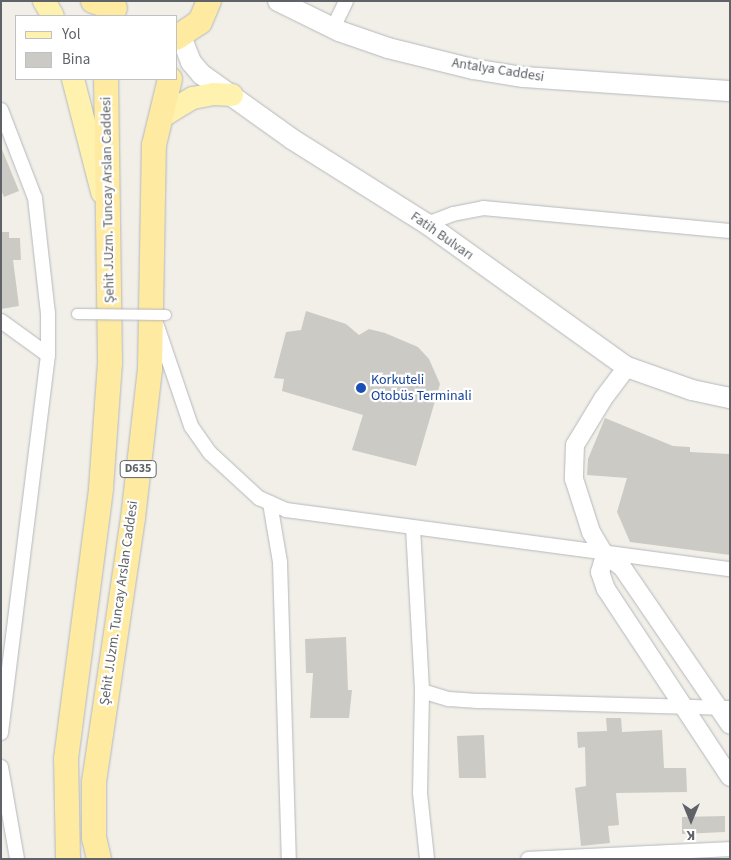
<!DOCTYPE html>
<html>
<head>
<meta charset="utf-8">
<style>
	body { margin:0 }
	#map { position:relative; width:731px; height:860px; overflow:hidden; background:#f1efe8; font-family:"Source Sans 3",sans-serif }
	div>[style] { position:absolute }
	.building>* { inset:0; background:#cccac5 }
	.roads { filter:drop-shadow(0 0 1px #b5b8bc) drop-shadow(0 0 1px #b5b8bc) }
	.minor>* { height:14px; margin:-7px; padding:0 7px; transform-origin:7px; border-radius:7px; background:#fff }
	.tertiary>* { height:18px; margin:-9px; padding:0 9px; transform-origin:9px; border-radius:9px; background:#fff }
	.secondary>* { height:20px; margin:-10px; padding:0 10px; transform-origin:10px; border-radius:10px; background:#fff }
	.primary>* { height:22px; margin:-11px; padding:0 11px; transform-origin:11px; border-radius:11px; background:#fff2af }
	.trunk>* { height:24px; margin:-12px; padding:0 12px; transform-origin:12px; border-radius:12px; background:#feeaa1 }
	.bridges { filter:drop-shadow(0 0 1px #b5b8bc) drop-shadow(0 0 1px #b5b8bc) }
	.pedestrian-bridge>* { height:10px; margin:-5px; padding:0 5px; transform-origin:5px; border-radius:5px; background:#fff }
	.dots>* { width:14px; height:14px; translate:-50% -50%; box-sizing:border-box; border:2px solid #fff; border-radius:50% }
	span { translate:-50% -50%; white-space:nowrap; text-align:center; line-height:1.15; -webkit-text-stroke:4.5px #fff; paint-order:stroke }
	.shield-label span { padding:1px 4px; background:#fff; border:1px solid; border-radius:4px; -webkit-text-stroke-width:0 }
	.shield-label { font-size:12px; color:#5f6368; font-weight:700 }
	.street-label { font-size:14px; color:#5f6368 }
	.transit-label { font-size:14px; color:#164399 }
	.left { translate:0 -50%; text-align:left }
	.frame { position:absolute; inset:0; border:2px solid #5f6368; pointer-events:none }
	.legend { position:absolute; left:15px; top:15px; width:162px; height:65px; box-sizing:border-box; background:#fff; border:1px solid #bfc1c3; margin:0; padding:6px 9px; list-style:none; font-size:15px; color:#5f6368 }
	.legend li { display:flex; align-items:center; gap:10px; height:25px }
	.legend b { width:25px; border:1px solid #bfc1c3 }
	.north { position:absolute; left:666px; top:795px; width:50px; height:50px; -webkit-text-stroke:4px #fff; paint-order:stroke; rotate:180deg; font-size:14px; font-weight:700; line-height:20px; text-align:center; color:#5f6368 }
	.north::after { content:''; display:block; margin:auto; width:18px; height:22px; background:#5f6368; clip-path:polygon(50% 0,100% 100%,50% 72%,0 100%) }
</style>
</head>
<body>
<div id="map">
	<div class="building">
		<i style="clip-path:polygon(1px 147px,19px 191px,4px 197px,1px 190px)"></i>
		<i style="clip-path:polygon(1px 232px,9px 232px,9px 238px,20px 238px,21px 260px,13px 260px,19px 306px,1px 309px)"></i>
		<i style="clip-path:polygon(306px 311px,346px 324px,359px 335px,369px 329px,385px 333px,418px 347px,429px 359px,440px 384px,416px 466px,352px 450px,363px 415px,282px 391px,284px 379px,274px 378px,286px 332px,301px 330px)"></i>
		<i style="clip-path:polygon(605px 418px,673px 446px,690px 447px,690px 452px,730px 454px,730px 555px,630px 542px,617px 512px,627px 478px,587px 475px,588px 459px)"></i>
		<i style="clip-path:polygon(346px 637px,348px 690px,352px 690px,349px 718px,310px 718px,313px 673px,306px 673px,305px 639px)"></i>
		<i style="clip-path:polygon(606px 718px,621px 718px,622px 732px,662px 730px,664px 768px,686px 768px,687px 792px,616px 793px,619px 825px,608px 826px,610px 843px,581px 846px,575px 788px,586px 786px,585px 747px,578px 748px,577px 732px,607px 731px)"></i>
		<i style="clip-path:polygon(484px 735px,486px 778px,459px 778px,457px 736px)"></i>
		<i style="clip-path:polygon(725px 816px,725px 832px,682px 834px,682px 817px)"></i>
	</div>
	<div class="roads">
		<div class="minor">
			<i style="left:333px;top:28px;width:30px;rotate:-64deg"></i>
			<i style="left:1px;top:110px;width:94px;rotate:68.9deg"></i>
			<i style="left:35px;top:198px;width:116px;rotate:83.6deg"></i>
			<i style="left:48px;top:313px;width:42px;rotate:90deg"></i>
			<i style="left:48px;top:355px;width:381px;rotate:97.1deg"></i>
			<i style="left:427px;top:224px;width:28px;rotate:-21deg"></i>
			<i style="left:453px;top:214px;width:31px;rotate:-11deg"></i>
			<i style="left:483px;top:208px;width:248px;rotate:5.3deg"></i>
			<i style="left:1px;top:321px;width:58px;rotate:35.9deg"></i>
			<i style="left:157px;top:326px;width:106px;rotate:71.2deg"></i>
			<i style="left:191px;top:426px;width:33px;rotate:55deg"></i>
			<i style="left:210px;top:453px;width:67px;rotate:42.6deg"></i>
			<i style="left:259px;top:498px;width:30px;rotate:24deg"></i>
			<i style="left:286px;top:510px;width:448px;rotate:7.6deg"></i>
			<i style="left:270px;top:503px;width:60px;rotate:80.4deg"></i>
			<i style="left:280px;top:562px;width:297px;rotate:88.3deg"></i>
			<i style="left:413px;top:528px;width:163px;rotate:86.8deg"></i>
			<i style="left:422px;top:691px;width:102px;rotate:91.1deg"></i>
			<i style="left:420px;top:793px;width:66px;rotate:83.9deg"></i>
			<i style="left:422px;top:691px;width:28px;rotate:17deg"></i>
			<i style="left:449px;top:699px;width:32px;rotate:4deg"></i>
			<i style="left:481px;top:701px;width:249px;rotate:1.6deg"></i>
			<i style="left:1px;top:767px;width:93px;rotate:80.1deg"></i>
			<i style="left:528px;top:859px;width:202px;rotate:-2.8deg"></i>
		</div>
		<div class="tertiary">
			<i style="left:627px;top:367px;width:40px;rotate:127deg"></i>
			<i style="left:603px;top:399px;width:54px;rotate:121.3deg"></i>
			<i style="left:575px;top:445px;width:34px;rotate:92deg"></i>
			<i style="left:574px;top:479px;width:56px;rotate:72.2deg"></i>
			<i style="left:591px;top:532px;width:27px;rotate:59deg"></i>
			<i style="left:605px;top:555px;width:21px;rotate:35deg"></i>
			<i style="left:622px;top:567px;width:191px;rotate:55.6deg"></i>
			<i style="left:605px;top:555px;width:18px;rotate:106deg"></i>
			<i style="left:600px;top:572px;width:18px;rotate:71deg"></i>
			<i style="left:606px;top:589px;width:225px;rotate:56.6deg"></i>
		</div>
		<div class="secondary">
			<i style="left:278px;top:1px;width:68px;rotate:26.2deg"></i>
			<i style="left:339px;top:31px;width:52px;rotate:19.1deg"></i>
			<i style="left:388px;top:48px;width:88px;rotate:13.9deg"></i>
			<i style="left:473px;top:69px;width:51px;rotate:9.1deg"></i>
			<i style="left:523px;top:77px;width:207px;rotate:3.9deg"></i>
			<i style="left:181px;top:36px;width:28px;rotate:69deg"></i>
			<i style="left:191px;top:62px;width:16px;rotate:50deg"></i>
			<i style="left:201px;top:74px;width:112px;rotate:35.5deg"></i>
			<i style="left:292px;top:139px;width:160px;rotate:32.2deg"></i>
			<i style="left:427px;top:224px;width:246px;rotate:35.6deg"></i>
			<i style="left:627px;top:367px;width:69px;rotate:19.5deg"></i>
			<i style="left:692px;top:390px;width:39px;rotate:12deg"></i>
		</div>
		<div class="primary">
			<i style="left:44px;top:1px;width:17px;rotate:59deg"></i>
			<i style="left:73px;top:79px;width:117px;rotate:75.6deg"></i>
			<i style="left:161px;top:117px;width:37px;rotate:-31deg"></i>
			<i style="left:193px;top:98px;width:20px;rotate:-11deg"></i>
			<i style="left:213px;top:94px;width:19px;rotate:3deg"></i>
		</div>
		<div class="trunk">
			<i style="left:93px;top:1px;width:23px;rotate:18deg"></i>
			<i style="left:176px;top:38px;width:29px;rotate:-34deg"></i>
			<i style="left:200px;top:22px;width:23px;rotate:-67deg"></i>
			<i style="left:68px;top:859px;width:100px;rotate:-91.1deg"></i>
			<i style="left:66px;top:759px;width:273px;rotate:-82.6deg"></i>
			<i style="left:101px;top:488px;width:126px;rotate:-85.9deg"></i>
			<i style="left:110px;top:362px;width:283px;rotate:-90.8deg"></i>
			<i style="left:99px;top:859px;width:22px;rotate:-103deg"></i>
			<i style="left:94px;top:838px;width:56px;rotate:-90deg"></i>
			<i style="left:94px;top:782px;width:267px;rotate:-81.6deg"></i>
			<i style="left:133px;top:518px;width:150px;rotate:-83.5deg"></i>
			<i style="left:150px;top:369px;width:224px;rotate:-89deg"></i>
			<i style="left:154px;top:145px;width:68px;rotate:-76.4deg"></i>
		</div>
	</div>
	<div class="bridges">
		<div class="pedestrian-bridge">
			<i style="left:77px;top:314px;width:89px;rotate:0.6deg"></i>
		</div>
	</div>
	<div class="dots">
		<i style="left:361px;top:388px;background:#1a4fb4"></i>
	</div>
	<div class="shield-label">
		<span style="left:138px;top:469px">D635</span>
	</div>
	<div class="street-label">
		<span style="left:498px;top:70px;rotate:9deg">Antalya Caddesi</span>
		<span style="left:108px;top:200px;rotate:-91deg">Şehit J.Uzm. Tuncay Arslan Caddesi</span>
		<span style="left:442px;top:236px;rotate:35deg">Fatih Bulvarı</span>
		<span style="left:119px;top:603px;rotate:-82deg">Şehit J.Uzm. Tuncay Arslan Caddesi</span>
	</div>
	<div class="transit-label">
		<span class="left" style="left:371px;top:388px">Korkuteli<br>Otobüs Terminali</span>
	</div>
	<div class="frame"></div>
	<ul class="legend">
	<li><b style="height:6px;background:#fff2af"></b>Yol</li>
	<li><b style="height:14px;background:#cccac5"></b>Bina</li>
	</ul>
	<div class="north">K</div>
</div>
</body>
</html>
